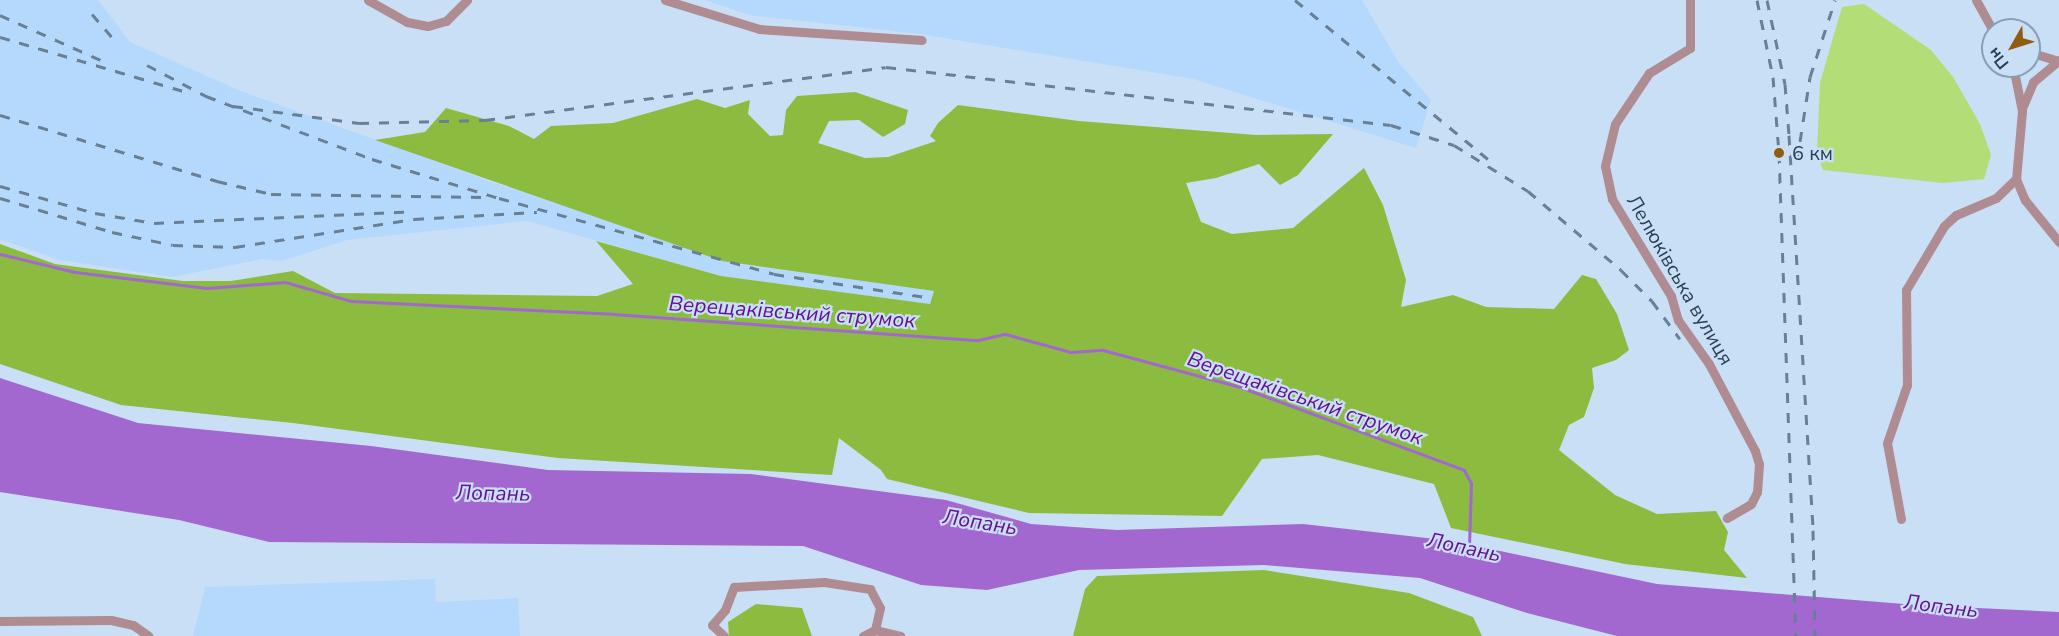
<!DOCTYPE html>
<html>
<head>
<meta charset="utf-8">
<style>
	body { margin:0 }
	#map { position:relative; width:2059px; height:636px; overflow:hidden; background:#c9dff5; font-family:"Nunito Sans",sans-serif }
	div>[style] { position:absolute }
	.built>* { inset:0; background:#b4d9fd }
	.green>* { inset:0; background:#b1de76 }
	.forest>* { inset:0; background:#8bbc40 }
	.water>* { inset:0; background:#a368d0 }
	.stream>* { height:3px; margin:-1.5px; padding:0 1.5px; transform-origin:1.5px; border-radius:1.5px; background:#a368d0 }
	.street>* { height:9px; margin:-4.5px; padding:0 4.5px; transform-origin:4.5px; border-radius:4.5px; background:#af8c91 }
	.rail>* { height:3px; margin-top:-1.5px; transform-origin:0; background:repeating-linear-gradient(90deg,#697f95 0 10px,transparent 0 20px) }
	.dots>* { width:16px; height:16px; translate:-50% -50%; box-sizing:border-box; border:3px solid #c9dff5; border-radius:50% }
	span { translate:-50% -50%; white-space:nowrap; text-align:center; line-height:1.15; -webkit-text-stroke:4.5px #c9dff5; paint-order:stroke }
	.poi-label { font-size:20px; color:#273e54 }
	.left { translate:0 -50%; text-align:left }
	.street-label { font-size:20px; color:#273e54 }
	.water-label { font-size:21px; color:#651093; font-style:italic }
	.north { position:absolute; left:1981px; top:18px; width:60px; height:60px; box-sizing:border-box; background:#c9dff5; border:2px solid #889fb5; border-radius:50%; rotate:231deg; font-size:16px; font-weight:700; line-height:24px; text-align:center; color:#273e54 }
	.north::after { content:''; display:block; margin:auto; width:21px; height:27px; background:#915c10; clip-path:polygon(50% 0,100% 100%,50% 72%,0 100%) }
</style>
</head>
<body>
<div id="map">
	<div class="built">
		<i style="clip-path:polygon(0 0,98px 0,130px 42px,241px 91px,486px 180px,738px 264px,934px 291px,930px 304px,721px 276px,527px 221px,347px 240px,282px 261px,262px 259px,172px 277px,59px 260px,0 239px)"></i>
		<i style="clip-path:polygon(705px 0,1362px 0,1399px 63px,1431px 100px,1416px 148px,1193px 79px,920px 34px,749px 15px)"></i>
		<i style="clip-path:polygon(435px 579px,436px 602px,518px 598px,520px 636px,193px 636px,205px 587px)"></i>
	</div>
	<div class="green">
		<i style="clip-path:polygon(1864px 4px,1931px 50px,1953px 77px,1980px 124px,1991px 155px,1984px 179px,1943px 183px,1823px 170px,1817px 153px,1820px 83px,1842px 7px)"></i>
	</div>
	<div class="forest">
		<i style="clip-path:polygon(855px 92px,908px 110px,905px 124px,883px 137px,859px 120px,829px 121px,818px 143px,865px 158px,888px 157px,936px 141px,930px 136px,938px 123px,958px 105px,1079px 121px,1256px 135px,1333px 134px,1298px 175px,1280px 185px,1259px 164px,1216px 178px,1186px 183px,1201px 222px,1232px 234px,1293px 228px,1364px 168px,1383px 205px,1406px 280px,1401px 307px,1453px 295px,1486px 307px,1554px 309px,1582px 275px,1596px 279px,1617px 314px,1629px 350px,1616px 360px,1592px 368px,1594px 388px,1584px 417px,1569px 425px,1559px 450px,1615px 495px,1657px 514px,1716px 511px,1728px 532px,1724px 550px,1747px 578px,1625px 564px,1451px 528px,1434px 484px,1318px 455px,1262px 459px,1222px 516px,1029px 513px,887px 479px,881px 470px,839px 438px,832px 475px,558px 458px,293px 423px,121px 405px,0 364px,0 244px,55px 264px,183px 281px,231px 281px,293px 271px,335px 293px,597px 296px,633px 284px,596px 241px,721px 276px,930px 304px,934px 291px,722px 261px,375px 140px,425px 132px,446px 108px,509px 126px,534px 139px,551px 126px,613px 123px,697px 99px,725px 108px,750px 100px,748px 114px,770px 136px,783px 135px,786px 110px,797px 96px)"></i>
		<i style="clip-path:polygon(1264px 570px,1409px 593px,1473px 617px,1482px 636px,1073px 636px,1085px 589px,1097px 576px)"></i>
		<i style="clip-path:polygon(756px 604px,802px 608px,812px 636px,729px 636px,728px 622px)"></i>
	</div>
	<div class="water">
		<i style="clip-path:polygon(0 378px,138px 423px,371px 446px,548px 470px,751px 474px,946px 500px,1031px 524px,1117px 530px,1303px 524px,1453px 541px,1657px 584px,1916px 605px,2059px 612px,2059px 636px,1617px 636px,1527px 613px,1420px 578px,1264px 565px,1079px 570px,987px 590px,921px 585px,803px 546px,269px 542px,179px 520px,0 492px)"></i>
	</div>
	<div class="stream">
		<i style="left:0;top:254px;width:77px;rotate:13.5deg"></i>
		<i style="left:75px;top:272px;width:133px;rotate:6.9deg"></i>
		<i style="left:207px;top:288px;width:78px;rotate:-4.4deg"></i>
		<i style="left:285px;top:282px;width:69px;rotate:16.1deg"></i>
		<i style="left:351px;top:301px;width:262px;rotate:2.8deg"></i>
		<i style="left:613px;top:314px;width:366px;rotate:4.1deg"></i>
		<i style="left:978px;top:340px;width:28px;rotate:-13deg"></i>
		<i style="left:1005px;top:334px;width:68px;rotate:15.3deg"></i>
		<i style="left:1071px;top:352px;width:32px;rotate:-4deg"></i>
		<i style="left:1103px;top:350px;width:142px;rotate:15.1deg"></i>
		<i style="left:1240px;top:387px;width:239px;rotate:20.3deg"></i>
		<i style="left:1464px;top:470px;width:15px;rotate:62deg"></i>
		<i style="left:1471px;top:483px;width:64px;rotate:91.8deg"></i>
	</div>
	<div class="street">
		<i style="left:368px;top:0;width:45px;rotate:29.4deg"></i>
		<i style="left:407px;top:22px;width:21px;rotate:11deg"></i>
		<i style="left:428px;top:26px;width:19px;rotate:-16deg"></i>
		<i style="left:446px;top:21px;width:30px;rotate:-45deg"></i>
		<i style="left:665px;top:0;width:98px;rotate:17.1deg"></i>
		<i style="left:759px;top:29px;width:163px;rotate:3.9deg"></i>
		<i style="left:1690px;top:0;width:48px;rotate:90deg"></i>
		<i style="left:1690px;top:48px;width:48px;rotate:148.6deg"></i>
		<i style="left:1649px;top:73px;width:61px;rotate:123.7deg"></i>
		<i style="left:1615px;top:124px;width:43px;rotate:103.4deg"></i>
		<i style="left:1605px;top:166px;width:34px;rotate:78deg"></i>
		<i style="left:1612px;top:199px;width:114px;rotate:58.7deg"></i>
		<i style="left:1671px;top:296px;width:25px;rotate:74deg"></i>
		<i style="left:1678px;top:320px;width:54px;rotate:54.8deg"></i>
		<i style="left:1709px;top:364px;width:98px;rotate:62.1deg"></i>
		<i style="left:1755px;top:451px;width:14px;rotate:73deg"></i>
		<i style="left:1759px;top:464px;width:28px;rotate:94deg"></i>
		<i style="left:1757px;top:492px;width:13px;rotate:117deg"></i>
		<i style="left:1751px;top:504px;width:28px;rotate:150deg"></i>
		<i style="left:1976px;top:0;width:35px;rotate:61deg"></i>
		<i style="left:2029px;top:52px;width:31px;rotate:17deg"></i>
		<i style="left:2013px;top:66px;width:46px;rotate:78.7deg"></i>
		<i style="left:2022px;top:111px;width:68px;rotate:95deg"></i>
		<i style="left:2016px;top:179px;width:23px;rotate:67deg"></i>
		<i style="left:2025px;top:200px;width:54px;rotate:51deg"></i>
		<i style="left:2023px;top:106px;width:26px;rotate:-67deg"></i>
		<i style="left:2033px;top:82px;width:34px;rotate:-40deg"></i>
		<i style="left:1901px;top:519px;width:77px;rotate:-100.4deg"></i>
		<i style="left:1887px;top:443px;width:61px;rotate:-71deg"></i>
		<i style="left:1907px;top:385px;width:95px;rotate:-90.6deg"></i>
		<i style="left:1906px;top:290px;width:74px;rotate:-59.3deg"></i>
		<i style="left:1944px;top:226px;width:16px;rotate:-43deg"></i>
		<i style="left:1956px;top:215px;width:43px;rotate:-23deg"></i>
		<i style="left:1996px;top:198px;width:28px;rotate:-44deg"></i>
		<i style="left:0;top:621px;width:111px;rotate:-0.5deg"></i>
		<i style="left:111px;top:620px;width:23px;rotate:13deg"></i>
		<i style="left:133px;top:625px;width:19px;rotate:35deg"></i>
		<i style="left:724px;top:636px;width:16px;rotate:-137deg"></i>
		<i style="left:712px;top:625px;width:20px;rotate:-49deg"></i>
		<i style="left:725px;top:610px;width:25px;rotate:-69deg"></i>
		<i style="left:734px;top:587px;width:90px;rotate:-3.2deg"></i>
		<i style="left:824px;top:582px;width:47px;rotate:8.7deg"></i>
		<i style="left:870px;top:589px;width:21px;rotate:62deg"></i>
		<i style="left:880px;top:608px;width:23px;rotate:103deg"></i>
		<i style="left:863px;top:636px;width:13px;rotate:-27deg"></i>
		<i style="left:875px;top:630px;width:26px;rotate:13deg"></i>
	</div>
	<div class="rail">
		<i style="left:1295px;top:0;width:250px;rotate:39.5deg"></i>
		<i style="left:1757px;top:0;width:79px;rotate:78.3deg"></i>
		<i style="left:1773px;top:77px;width:76px;rotate:85.5deg"></i>
		<i style="left:1779px;top:153px;width:483px;rotate:88deg"></i>
		<i style="left:1767px;top:0;width:86px;rotate:77.9deg"></i>
		<i style="left:1785px;top:84px;width:51px;rotate:85.5deg"></i>
		<i style="left:1789px;top:135px;width:396px;rotate:86.5deg"></i>
		<i style="left:1813px;top:530px;width:106px;rotate:88.9deg"></i>
		<i style="left:92px;top:14px;width:37px;rotate:49deg"></i>
		<i style="left:0;top:15px;width:115px;rotate:24.1deg"></i>
		<i style="left:0;top:37px;width:192px;rotate:16.4deg"></i>
		<i style="left:147px;top:65px;width:67px;rotate:27.7deg"></i>
		<i style="left:206px;top:96px;width:178px;rotate:20.8deg"></i>
		<i style="left:372px;top:159px;width:133px;rotate:17.1deg"></i>
		<i style="left:499px;top:198px;width:285px;rotate:15.4deg"></i>
		<i style="left:774px;top:274px;width:160px;rotate:8.6deg"></i>
		<i style="left:233px;top:106px;width:127px;rotate:7.7deg"></i>
		<i style="left:359px;top:123px;width:126px;rotate:-1.4deg"></i>
		<i style="left:485px;top:120px;width:404px;rotate:-7.5deg"></i>
		<i style="left:886px;top:67px;width:508px;rotate:6.55deg"></i>
		<i style="left:1391px;top:125px;width:66px;rotate:17.6deg"></i>
		<i style="left:1454px;top:145px;width:87px;rotate:31.9deg"></i>
		<i style="left:1528px;top:191px;width:122px;rotate:40.3deg"></i>
		<i style="left:1621px;top:270px;width:44px;rotate:45deg"></i>
		<i style="left:1652px;top:301px;width:47px;rotate:53.6deg"></i>
		<i style="left:0;top:115px;width:227px;rotate:16.9deg"></i>
		<i style="left:217px;top:181px;width:56px;rotate:13.5deg"></i>
		<i style="left:271px;top:194px;width:213px;rotate:0.8deg"></i>
		<i style="left:1797px;top:161px;width:85px;rotate:-81.2deg"></i>
		<i style="left:1810px;top:77px;width:81px;rotate:-72deg"></i>
		<i style="left:0;top:186px;width:99px;rotate:15.9deg"></i>
		<i style="left:95px;top:213px;width:60px;rotate:9.6deg"></i>
		<i style="left:154px;top:223px;width:260px;rotate:-2.6deg"></i>
		<i style="left:0;top:198px;width:117px;rotate:16.9deg"></i>
		<i style="left:112px;top:232px;width:62px;rotate:12deg"></i>
		<i style="left:173px;top:245px;width:62px;rotate:1.8deg"></i>
		<i style="left:235px;top:247px;width:181px;rotate:-8.9deg"></i>
		<i style="left:414px;top:219px;width:123px;rotate:-3.3deg"></i>
	</div>
	<div class="dots">
		<i style="left:1779px;top:153px;background:#915c10"></i>
	</div>
	<div class="poi-label">
		<span class="left" style="left:1792px;top:153px">6 км</span>
	</div>
	<div class="street-label">
		<span style="left:1680px;top:280px;rotate:60deg">Лелюківська вулиця</span>
	</div>
	<div class="water-label">
		<span style="left:792px;top:312px;rotate:4deg">Верещаківський струмок</span>
		<span style="left:1305px;top:398px;rotate:19deg">Верещаківський струмок</span>
		<span style="left:493px;top:493px;rotate:1deg">Лопань</span>
		<span style="left:980px;top:522px;rotate:9deg">Лопань</span>
		<span style="left:1464px;top:547px;rotate:12deg">Лопань</span>
		<span style="left:1941px;top:606px;rotate:7deg">Лопань</span>
	</div>
	<div class="north">Пн</div>
</div>
</body>
</html>
